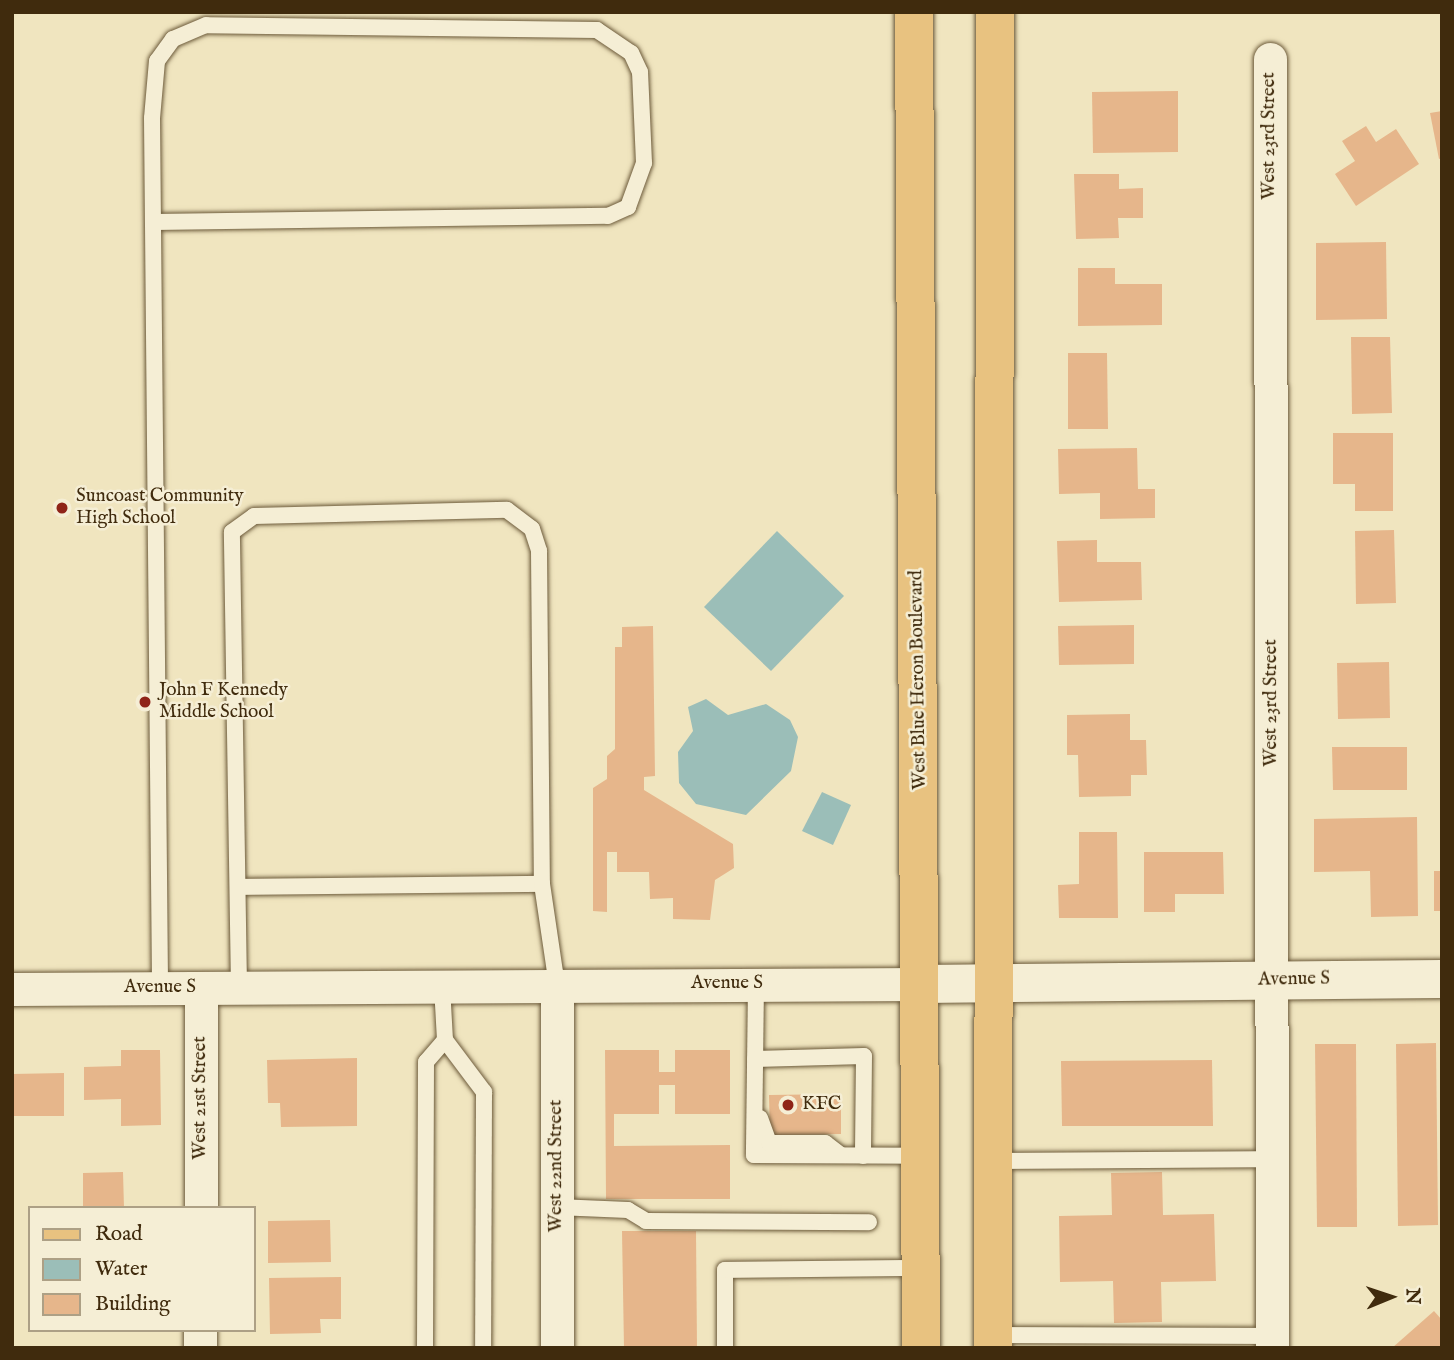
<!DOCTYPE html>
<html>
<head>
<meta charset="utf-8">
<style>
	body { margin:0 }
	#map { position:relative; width:1454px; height:1360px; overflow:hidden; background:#f0e5bf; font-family:"IM FELL English",serif }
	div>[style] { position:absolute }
	.water>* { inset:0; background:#9bbeb8 }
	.building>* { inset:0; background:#e6b68b }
	.roads { filter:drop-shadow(0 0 2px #6c5a3a) drop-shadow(0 0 2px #6c5a3a) }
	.lane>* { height:16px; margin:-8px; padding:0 8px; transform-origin:8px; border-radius:8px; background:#f5eed5 }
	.street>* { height:33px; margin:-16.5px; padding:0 16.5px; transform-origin:16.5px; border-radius:16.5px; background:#f5eed5 }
	.secondary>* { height:38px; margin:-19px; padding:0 19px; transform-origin:19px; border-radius:19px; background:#f5eed5 }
	.primary>* { height:38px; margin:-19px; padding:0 19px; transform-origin:19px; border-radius:19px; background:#e8c280 }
	.dots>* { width:19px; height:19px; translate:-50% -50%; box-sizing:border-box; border:4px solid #f5eed5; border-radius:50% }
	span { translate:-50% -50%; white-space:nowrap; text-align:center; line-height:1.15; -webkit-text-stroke:5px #f5eed5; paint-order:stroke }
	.street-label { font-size:19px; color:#402b0d }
	.poi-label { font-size:19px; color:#402b0d }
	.left { translate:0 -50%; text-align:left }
	.frame { position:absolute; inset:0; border:14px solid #402b0d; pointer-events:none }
	.legend { position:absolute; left:28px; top:1206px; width:228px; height:126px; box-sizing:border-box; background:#f5eed5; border:2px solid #ada085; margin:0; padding:9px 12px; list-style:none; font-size:21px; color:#402b0d }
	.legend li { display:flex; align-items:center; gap:14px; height:35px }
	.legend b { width:35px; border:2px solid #ada085 }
	.north { position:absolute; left:1356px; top:1262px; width:70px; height:70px; -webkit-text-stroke:5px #f5eed5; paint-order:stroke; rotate:88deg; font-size:19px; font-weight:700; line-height:28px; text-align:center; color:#402b0d }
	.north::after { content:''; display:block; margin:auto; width:24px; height:32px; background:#402b0d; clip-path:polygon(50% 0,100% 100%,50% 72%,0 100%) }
</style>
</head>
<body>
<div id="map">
	<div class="water">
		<i style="clip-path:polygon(777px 531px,844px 596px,771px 671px,704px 607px)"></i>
		<i style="clip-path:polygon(706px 699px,728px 715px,766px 704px,790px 720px,798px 737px,791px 771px,746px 815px,696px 804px,679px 783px,678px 752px,693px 731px,688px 707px)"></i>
		<i style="clip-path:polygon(822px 792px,851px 805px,833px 845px,802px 831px)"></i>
	</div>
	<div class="building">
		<i style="clip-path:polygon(1178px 91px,1178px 152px,1093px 153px,1092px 92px)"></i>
		<i style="clip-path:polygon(1442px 111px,1442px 158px,1439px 159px,1430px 113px)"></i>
		<i style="clip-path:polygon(1366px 126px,1376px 142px,1396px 129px,1419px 164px,1356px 206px,1335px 174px,1355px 161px,1342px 141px)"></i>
		<i style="clip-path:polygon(1074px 174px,1119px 174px,1119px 189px,1143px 188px,1143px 218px,1118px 218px,1119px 238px,1076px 239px)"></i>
		<i style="clip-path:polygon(1386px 242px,1387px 319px,1316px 320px,1316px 243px)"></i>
		<i style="clip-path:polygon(1078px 268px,1115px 268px,1115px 284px,1162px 284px,1162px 325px,1078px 326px)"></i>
		<i style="clip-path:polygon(1351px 337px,1390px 337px,1392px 413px,1352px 414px)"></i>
		<i style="clip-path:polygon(1068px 353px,1107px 353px,1108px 429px,1068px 429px)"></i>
		<i style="clip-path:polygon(1333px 433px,1393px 433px,1393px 511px,1355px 511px,1355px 484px,1333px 484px)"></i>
		<i style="clip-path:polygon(1137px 448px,1138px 489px,1155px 489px,1155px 518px,1100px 519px,1100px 493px,1059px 494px,1058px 449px)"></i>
		<i style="clip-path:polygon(1394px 530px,1396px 603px,1356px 604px,1355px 531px)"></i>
		<i style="clip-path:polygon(1097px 540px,1097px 562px,1141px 562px,1142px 600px,1059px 602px,1057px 541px)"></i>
		<i style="clip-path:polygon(1134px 625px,1134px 664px,1059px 665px,1058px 626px)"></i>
		<i style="clip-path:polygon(653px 626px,655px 776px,644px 777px,644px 790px,733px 844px,734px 868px,715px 880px,710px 920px,673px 919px,673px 898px,650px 899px,649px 872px,617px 872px,617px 852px,607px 852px,607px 912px,593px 911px,593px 788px,607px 779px,607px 756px,615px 749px,615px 647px,622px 647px,622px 627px)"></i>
		<i style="clip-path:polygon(1389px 662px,1390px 718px,1338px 719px,1337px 663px)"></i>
		<i style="clip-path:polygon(1130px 714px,1130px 740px,1146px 740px,1147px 775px,1131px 775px,1131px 796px,1079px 797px,1078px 755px,1067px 755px,1067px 715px)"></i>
		<i style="clip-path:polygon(1332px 747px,1407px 747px,1407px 790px,1333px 790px)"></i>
		<i style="clip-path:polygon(1417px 817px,1418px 916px,1371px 917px,1370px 871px,1314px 872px,1314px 819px)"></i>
		<i style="clip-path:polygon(1079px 832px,1117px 832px,1118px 918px,1059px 918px,1058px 885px,1079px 884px)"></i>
		<i style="clip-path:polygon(1144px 852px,1223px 852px,1224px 894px,1175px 894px,1175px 912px,1144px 912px)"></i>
		<i style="clip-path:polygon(1434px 871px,1442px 871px,1442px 911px,1434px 911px)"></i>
		<i style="clip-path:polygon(1436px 1043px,1438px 1225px,1398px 1226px,1396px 1044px)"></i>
		<i style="clip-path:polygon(1315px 1044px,1356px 1044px,1357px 1227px,1317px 1227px)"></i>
		<i style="clip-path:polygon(121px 1050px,160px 1050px,161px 1125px,121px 1126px,121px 1099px,84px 1100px,84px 1067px,121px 1066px)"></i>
		<i style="clip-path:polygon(605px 1050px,659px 1050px,659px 1072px,675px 1072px,675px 1050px,730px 1050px,730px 1114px,675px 1114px,675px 1085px,659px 1085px,659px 1114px,614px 1114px,614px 1146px,730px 1145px,730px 1199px,606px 1199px)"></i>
		<i style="clip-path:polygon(357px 1058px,357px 1126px,281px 1127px,280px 1103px,268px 1103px,267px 1060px)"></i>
		<i style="clip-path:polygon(1212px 1060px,1213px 1126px,1062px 1126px,1061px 1061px)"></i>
		<i style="clip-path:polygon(64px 1073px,64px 1116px,12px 1116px,12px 1074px)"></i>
		<i style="clip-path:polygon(841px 1094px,841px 1134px,770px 1135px,769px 1095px)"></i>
		<i style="clip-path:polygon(123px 1172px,124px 1208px,83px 1208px,83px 1173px)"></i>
		<i style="clip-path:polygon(1162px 1172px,1163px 1215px,1214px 1214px,1216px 1281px,1161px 1282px,1162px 1322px,1114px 1323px,1113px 1281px,1060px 1282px,1059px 1216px,1112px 1215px,1111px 1173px)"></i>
		<i style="clip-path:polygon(330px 1220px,331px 1262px,268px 1263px,268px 1221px)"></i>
		<i style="clip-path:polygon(622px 1231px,696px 1231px,697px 1348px,624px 1348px)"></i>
		<i style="clip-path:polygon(341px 1277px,341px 1319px,320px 1319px,321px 1333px,270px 1334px,269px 1278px)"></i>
		<i style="clip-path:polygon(1434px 1311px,1442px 1320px,1442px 1348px,1392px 1348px)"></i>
	</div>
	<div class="roads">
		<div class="lane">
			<i style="left:154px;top:222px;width:454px;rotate:-0.8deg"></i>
			<i style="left:608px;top:216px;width:22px;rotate:-24deg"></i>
			<i style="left:628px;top:207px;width:47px;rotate:-70deg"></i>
			<i style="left:644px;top:163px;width:91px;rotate:-92.5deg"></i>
			<i style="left:640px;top:72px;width:21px;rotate:-115deg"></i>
			<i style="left:631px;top:53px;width:41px;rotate:-145.9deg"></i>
			<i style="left:597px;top:30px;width:391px;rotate:-179.3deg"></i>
			<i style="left:206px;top:25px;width:36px;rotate:157deg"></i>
			<i style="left:173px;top:39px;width:27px;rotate:126deg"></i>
			<i style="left:157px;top:61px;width:57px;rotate:95deg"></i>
			<i style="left:152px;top:118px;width:870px;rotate:89.47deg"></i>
			<i style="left:238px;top:887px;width:304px;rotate:-0.6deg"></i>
			<i style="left:756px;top:984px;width:171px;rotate:90.7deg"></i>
			<i style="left:754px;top:1155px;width:167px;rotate:0.3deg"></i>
			<i style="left:239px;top:987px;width:455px;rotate:-90.9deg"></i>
			<i style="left:232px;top:532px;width:27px;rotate:-36deg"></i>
			<i style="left:254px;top:516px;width:253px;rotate:-1.4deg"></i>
			<i style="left:507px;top:510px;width:31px;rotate:37deg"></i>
			<i style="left:532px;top:529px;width:23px;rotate:72deg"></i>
			<i style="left:539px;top:551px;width:333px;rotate:89.5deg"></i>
			<i style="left:542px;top:884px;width:102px;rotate:81.6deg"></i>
			<i style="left:445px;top:1040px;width:65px;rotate:53.1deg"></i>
			<i style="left:484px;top:1092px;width:256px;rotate:90.2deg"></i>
			<i style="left:755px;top:1059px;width:109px;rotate:-1.6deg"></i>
			<i style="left:864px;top:1056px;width:100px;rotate:90.6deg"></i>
			<i style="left:760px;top:1118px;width:27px;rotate:70deg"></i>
			<i style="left:769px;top:1143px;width:56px"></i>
			<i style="left:825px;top:1143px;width:20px;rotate:37deg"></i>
			<i style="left:994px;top:1161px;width:279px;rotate:-0.4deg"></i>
			<i style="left:557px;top:1207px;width:71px;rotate:2.4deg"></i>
			<i style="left:628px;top:1210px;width:21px;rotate:31deg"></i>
			<i style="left:646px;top:1221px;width:223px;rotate:0.3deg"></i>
			<i style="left:994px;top:1335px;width:278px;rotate:0.2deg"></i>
			<i style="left:425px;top:1348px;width:286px;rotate:-89.8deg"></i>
			<i style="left:426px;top:1062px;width:29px;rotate:-49deg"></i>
			<i style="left:445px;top:1040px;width:54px;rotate:-93.2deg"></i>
			<i style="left:725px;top:1348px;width:78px;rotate:-90deg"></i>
			<i style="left:725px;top:1270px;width:196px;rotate:-0.6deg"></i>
		</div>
		<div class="street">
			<i style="left:1270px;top:59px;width:1289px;rotate:89.91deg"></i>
			<i style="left:557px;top:985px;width:363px;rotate:90deg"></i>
			<i style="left:12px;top:989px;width:910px;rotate:-0.31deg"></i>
			<i style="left:201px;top:1208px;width:220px;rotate:-90deg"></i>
			<i style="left:200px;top:1348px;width:18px;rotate:-90deg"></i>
		</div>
		<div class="secondary">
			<i style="left:922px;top:984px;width:520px;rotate:-0.55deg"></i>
		</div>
		<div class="primary">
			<i style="left:914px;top:12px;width:1336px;rotate:89.7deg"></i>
			<i style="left:993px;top:1348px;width:1336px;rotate:-89.91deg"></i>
		</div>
	</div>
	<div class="dots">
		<i style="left:62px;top:508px;background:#8f2418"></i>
		<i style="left:145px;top:702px;background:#8f2418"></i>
		<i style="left:788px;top:1105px;background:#8f2418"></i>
	</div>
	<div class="street-label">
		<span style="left:1270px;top:136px;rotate:-90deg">West 23rd Street</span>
		<span style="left:919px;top:680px;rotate:-91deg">West Blue Heron Boulevard</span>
		<span style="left:1272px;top:703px;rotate:-90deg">West 23rd Street</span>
		<span style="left:1294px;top:980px;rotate:-1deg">Avenue S</span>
		<span style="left:727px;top:984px">Avenue S</span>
		<span style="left:160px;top:988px">Avenue S</span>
		<span style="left:201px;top:1098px;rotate:-90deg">West 21st Street</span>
		<span style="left:557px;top:1166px;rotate:-90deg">West 22nd Street</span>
	</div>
	<div class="poi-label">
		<span class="left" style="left:76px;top:508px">Suncoast Community<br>High School</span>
		<span class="left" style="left:159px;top:702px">John F Kennedy<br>Middle School</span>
		<span class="left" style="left:802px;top:1105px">KFC</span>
	</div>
	<div class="frame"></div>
	<ul class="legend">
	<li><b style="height:9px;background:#e8c280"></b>Road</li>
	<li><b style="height:19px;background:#9bbeb8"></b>Water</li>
	<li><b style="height:19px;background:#e6b68b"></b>Building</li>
	</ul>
	<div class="north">N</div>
</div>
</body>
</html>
